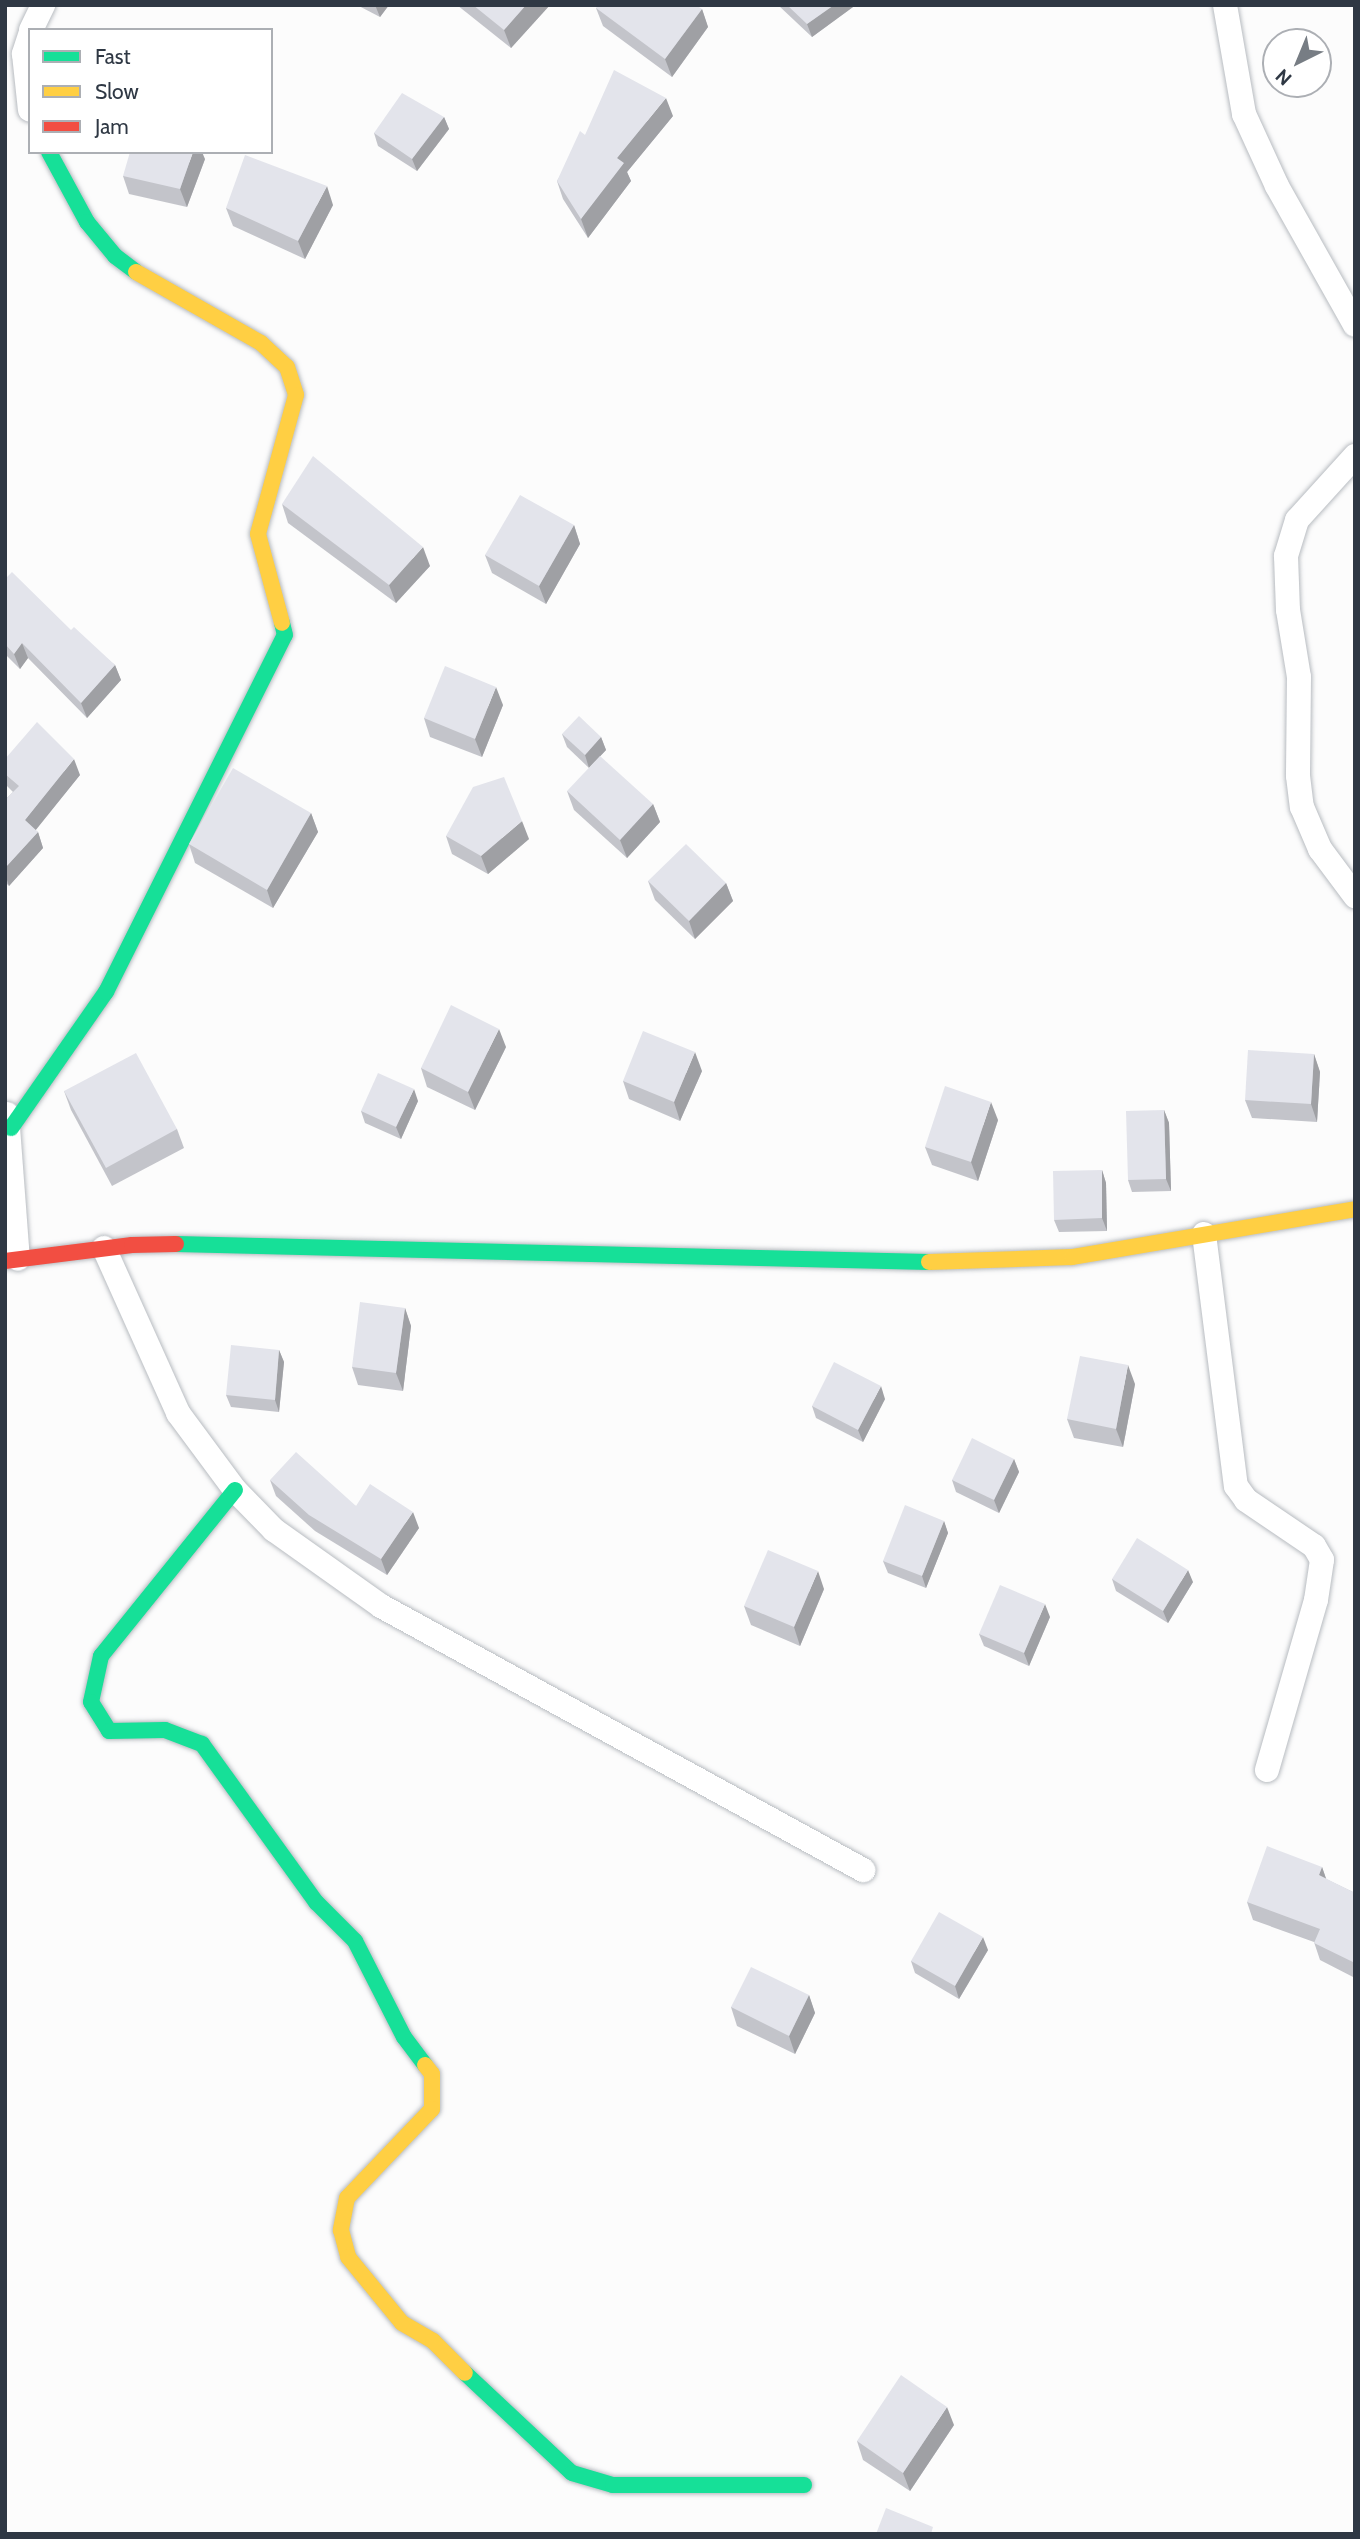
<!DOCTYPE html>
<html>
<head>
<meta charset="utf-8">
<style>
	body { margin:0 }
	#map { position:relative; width:1360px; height:2539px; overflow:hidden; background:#fcfcfc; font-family:Cabin,sans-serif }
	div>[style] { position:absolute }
	.roads { filter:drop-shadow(0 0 2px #b8bcc1) drop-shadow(0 0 2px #b8bcc1) }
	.street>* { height:24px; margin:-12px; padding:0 12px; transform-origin:12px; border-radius:12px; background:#fff }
	.fast>* { height:16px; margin:-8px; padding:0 8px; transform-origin:8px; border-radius:8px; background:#16e098 }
	.slow>* { height:16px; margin:-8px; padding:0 8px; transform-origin:8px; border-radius:8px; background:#ffcf43 }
	.jam>* { height:16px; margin:-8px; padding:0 8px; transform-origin:8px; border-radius:8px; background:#f24e42 }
	.wall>* { inset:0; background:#c3c4ca }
	.shaded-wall>* { inset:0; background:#9fa0a4 }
	.building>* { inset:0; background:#e3e4eb }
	span { translate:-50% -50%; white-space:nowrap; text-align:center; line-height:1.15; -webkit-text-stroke:5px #fff; paint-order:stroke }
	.frame { position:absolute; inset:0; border:7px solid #2f3844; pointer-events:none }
	.legend { position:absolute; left:28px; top:28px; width:245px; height:126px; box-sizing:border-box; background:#fff; border:2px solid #acafb4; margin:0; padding:9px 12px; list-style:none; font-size:21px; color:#2f3844 }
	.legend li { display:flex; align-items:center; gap:14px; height:35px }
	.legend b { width:35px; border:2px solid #acafb4 }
	.north { position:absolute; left:1262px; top:28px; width:70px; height:70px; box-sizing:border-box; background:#fff; border:2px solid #acafb4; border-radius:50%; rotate:223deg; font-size:19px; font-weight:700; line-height:28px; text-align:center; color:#2f3844 }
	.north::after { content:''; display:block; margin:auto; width:24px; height:32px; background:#777d84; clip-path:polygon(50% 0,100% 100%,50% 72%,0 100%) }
</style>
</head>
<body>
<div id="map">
	<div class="roads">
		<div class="street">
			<i style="left:1225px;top:5px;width:111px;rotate:80.1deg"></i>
			<i style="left:1244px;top:114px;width:79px;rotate:65.4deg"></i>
			<i style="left:1277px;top:186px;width:159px;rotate:60.7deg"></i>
			<i style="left:31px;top:30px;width:28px;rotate:-64deg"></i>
			<i style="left:30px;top:35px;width:20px;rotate:108deg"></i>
			<i style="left:24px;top:54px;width:56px;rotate:83.9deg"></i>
			<i style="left:1355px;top:456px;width:86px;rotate:132.2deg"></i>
			<i style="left:1297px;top:520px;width:38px;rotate:107deg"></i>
			<i style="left:1286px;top:556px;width:54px;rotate:87.9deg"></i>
			<i style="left:1288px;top:610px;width:68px;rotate:80.7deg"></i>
			<i style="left:1299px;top:677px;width:99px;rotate:90.6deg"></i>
			<i style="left:1298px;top:776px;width:31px;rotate:83deg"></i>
			<i style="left:1302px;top:807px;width:46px;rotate:66.8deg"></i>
			<i style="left:1320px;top:849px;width:59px;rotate:53.3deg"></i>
			<i style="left:7px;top:1114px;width:145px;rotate:85.7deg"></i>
			<i style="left:1204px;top:1234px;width:254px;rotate:82.8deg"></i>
			<i style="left:1236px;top:1486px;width:17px;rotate:54deg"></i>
			<i style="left:1246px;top:1500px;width:82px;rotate:34.1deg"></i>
			<i style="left:1314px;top:1546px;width:16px;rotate:60deg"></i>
			<i style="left:1322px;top:1560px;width:40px;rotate:98.5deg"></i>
			<i style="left:1316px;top:1600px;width:177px;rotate:106.1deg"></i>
			<i style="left:104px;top:1248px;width:181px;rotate:65.8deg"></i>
			<i style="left:178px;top:1413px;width:96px;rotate:53.5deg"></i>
			<i style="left:235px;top:1490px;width:56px;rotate:45.7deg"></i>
			<i style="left:274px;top:1530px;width:131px;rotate:35.4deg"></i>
			<i style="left:381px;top:1606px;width:550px;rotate:28.71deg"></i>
		</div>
		<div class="fast">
			<i style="left:49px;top:152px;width:80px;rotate:61.5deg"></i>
			<i style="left:87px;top:222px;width:44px;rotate:50.5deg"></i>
			<i style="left:115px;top:256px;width:26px;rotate:37deg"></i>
			<i style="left:11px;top:1128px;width:166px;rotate:-55.1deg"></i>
			<i style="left:106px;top:992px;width:399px;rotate:-63.4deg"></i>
			<i style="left:285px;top:635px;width:12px;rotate:-104deg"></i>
			<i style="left:176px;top:1244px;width:753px;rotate:1.37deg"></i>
			<i style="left:235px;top:1490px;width:213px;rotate:128.9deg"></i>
			<i style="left:101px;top:1656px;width:47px;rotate:102.3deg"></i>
			<i style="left:91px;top:1702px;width:34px;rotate:58deg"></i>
			<i style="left:109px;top:1731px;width:56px;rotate:-1deg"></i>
			<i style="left:165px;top:1730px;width:40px;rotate:21deg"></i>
			<i style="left:202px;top:1744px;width:195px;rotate:54.2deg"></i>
			<i style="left:316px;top:1902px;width:55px;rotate:45deg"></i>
			<i style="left:355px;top:1941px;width:108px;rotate:63deg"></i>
			<i style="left:404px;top:2037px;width:35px;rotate:53deg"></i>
			<i style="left:465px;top:2373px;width:146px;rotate:43.1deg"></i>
			<i style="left:572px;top:2473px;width:43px;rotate:16.3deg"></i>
			<i style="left:613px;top:2485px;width:191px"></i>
		</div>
		<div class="slow">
			<i style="left:136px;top:272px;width:144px;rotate:29.6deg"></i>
			<i style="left:261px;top:343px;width:35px;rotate:43deg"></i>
			<i style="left:287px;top:367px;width:29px;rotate:72deg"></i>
			<i style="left:296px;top:395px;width:144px;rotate:105.3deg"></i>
			<i style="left:258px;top:534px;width:92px;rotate:74.9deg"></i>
			<i style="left:929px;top:1262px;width:143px;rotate:-2deg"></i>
			<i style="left:1072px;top:1257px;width:287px;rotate:-9.6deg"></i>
			<i style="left:425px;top:2065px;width:11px;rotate:52deg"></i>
			<i style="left:432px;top:2074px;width:35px;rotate:90deg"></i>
			<i style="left:432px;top:2109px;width:123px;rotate:133.7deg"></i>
			<i style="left:347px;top:2198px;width:33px;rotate:101deg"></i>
			<i style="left:341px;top:2230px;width:28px;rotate:75deg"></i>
			<i style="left:348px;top:2257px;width:85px;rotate:50.7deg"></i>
			<i style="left:402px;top:2323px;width:36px;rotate:30deg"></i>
			<i style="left:433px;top:2341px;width:45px;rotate:45deg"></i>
		</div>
		<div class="jam">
			<i style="left:5px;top:1261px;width:128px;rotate:-7.2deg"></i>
			<i style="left:132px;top:1245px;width:44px;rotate:-1.3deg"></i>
		</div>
	</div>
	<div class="wall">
		<i style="clip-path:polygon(357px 5px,389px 5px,380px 17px)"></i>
		<i style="clip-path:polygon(457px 5px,550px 5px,511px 48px)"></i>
		<i style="clip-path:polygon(778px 5px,852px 5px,853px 7px,812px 37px)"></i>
		<i style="clip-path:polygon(596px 8px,702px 9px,708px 27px,672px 77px,603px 26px)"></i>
		<i style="clip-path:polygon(673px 116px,627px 172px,631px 181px,588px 238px,563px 199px,557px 181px,585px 135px)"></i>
		<i style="clip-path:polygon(444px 117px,449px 129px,417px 171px,378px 146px,374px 133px)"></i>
		<i style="clip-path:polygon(205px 159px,187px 207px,129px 194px,123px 176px)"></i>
		<i style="clip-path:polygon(333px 205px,305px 259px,233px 226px,226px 208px)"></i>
		<i style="clip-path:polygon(282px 504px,430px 566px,396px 603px,288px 523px)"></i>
		<i style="clip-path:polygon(574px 525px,580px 544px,546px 604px,492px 573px,485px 555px)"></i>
		<i style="clip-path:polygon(5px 579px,115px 665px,121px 680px,87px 718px,28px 658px,20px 669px,5px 654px)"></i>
		<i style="clip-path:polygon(503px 705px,482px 757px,430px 737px,424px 718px)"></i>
		<i style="clip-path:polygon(562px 734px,601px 737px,606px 750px,589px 768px,567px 747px)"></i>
		<i style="clip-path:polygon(5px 759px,80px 775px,35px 830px,38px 832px,43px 848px,9px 886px,5px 882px,5px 800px,13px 792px,5px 784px)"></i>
		<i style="clip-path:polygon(567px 791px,653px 804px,660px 822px,627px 858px,574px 810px)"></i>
		<i style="clip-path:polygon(311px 813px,318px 832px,273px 908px,195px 863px,189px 844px)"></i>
		<i style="clip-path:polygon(446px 836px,529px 839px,488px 874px,452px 854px)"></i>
		<i style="clip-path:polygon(648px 881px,726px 883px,733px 901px,695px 939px,655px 900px)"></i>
		<i style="clip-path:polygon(506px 1047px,475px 1110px,427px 1087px,421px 1068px)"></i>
		<i style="clip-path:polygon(1314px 1054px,1320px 1072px,1317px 1122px,1252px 1118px,1245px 1100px)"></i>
		<i style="clip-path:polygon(702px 1071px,680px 1121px,629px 1099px,623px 1081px)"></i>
		<i style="clip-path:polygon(64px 1091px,177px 1129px,184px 1148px,112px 1186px,71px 1110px)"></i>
		<i style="clip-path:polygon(418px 1101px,401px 1139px,365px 1123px,361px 1111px)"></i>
		<i style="clip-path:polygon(1164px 1110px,1169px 1123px,1171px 1191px,1132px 1192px,1128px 1180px)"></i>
		<i style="clip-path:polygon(998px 1120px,978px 1181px,932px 1165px,925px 1147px)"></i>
		<i style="clip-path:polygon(1102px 1170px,1106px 1183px,1107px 1231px,1059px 1232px,1054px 1220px)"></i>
		<i style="clip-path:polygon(405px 1308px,411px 1326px,403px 1391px,358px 1385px,352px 1367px)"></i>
		<i style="clip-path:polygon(279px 1350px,284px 1362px,279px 1412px,231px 1407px,226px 1395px)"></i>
		<i style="clip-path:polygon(1135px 1384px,1123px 1447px,1074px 1438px,1067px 1419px)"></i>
		<i style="clip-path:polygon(885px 1399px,863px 1442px,816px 1418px,812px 1406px)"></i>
		<i style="clip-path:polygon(1014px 1459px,1019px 1472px,999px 1513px,956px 1492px,952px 1480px)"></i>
		<i style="clip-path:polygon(270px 1480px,356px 1506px,419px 1528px,387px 1575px,315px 1531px,276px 1496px)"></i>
		<i style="clip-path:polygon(944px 1521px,948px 1533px,926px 1588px,888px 1573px,883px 1561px)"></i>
		<i style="clip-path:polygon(1112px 1579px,1193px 1582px,1168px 1623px,1116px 1591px)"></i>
		<i style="clip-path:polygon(824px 1589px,800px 1646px,751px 1625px,744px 1606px)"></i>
		<i style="clip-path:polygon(1050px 1617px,1029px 1666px,984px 1646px,979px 1634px)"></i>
		<i style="clip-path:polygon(1322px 1867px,1326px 1879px,1355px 1893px,1355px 1978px,1320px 1960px,1314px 1942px,1253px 1920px,1247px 1902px)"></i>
		<i style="clip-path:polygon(988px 1950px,959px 1999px,915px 1973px,911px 1961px)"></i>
		<i style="clip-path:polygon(809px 1995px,815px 2013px,795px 2054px,737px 2026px,731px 2007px)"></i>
		<i style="clip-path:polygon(954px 2425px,910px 2491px,863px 2460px,857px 2441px)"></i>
	</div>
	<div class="shaded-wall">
		<i style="clip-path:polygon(375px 5px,389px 5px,380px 17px)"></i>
		<i style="clip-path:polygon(526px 5px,550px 5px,511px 48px,504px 30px)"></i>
		<i style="clip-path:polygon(834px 5px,852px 5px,853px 7px,812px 37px,807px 24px)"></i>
		<i style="clip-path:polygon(702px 9px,708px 27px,672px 77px,665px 59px)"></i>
		<i style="clip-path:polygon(666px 98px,673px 116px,627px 172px,631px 181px,588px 238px,581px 219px,617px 158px)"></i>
		<i style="clip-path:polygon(444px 117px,449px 129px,417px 171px,412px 159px)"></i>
		<i style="clip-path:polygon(193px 152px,202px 152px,205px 159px,187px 207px,180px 189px)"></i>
		<i style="clip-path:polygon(327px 186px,333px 205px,305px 259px,298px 241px)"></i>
		<i style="clip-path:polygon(574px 525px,580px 544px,546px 604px,539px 586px)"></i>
		<i style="clip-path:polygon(423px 547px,430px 566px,396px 603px,389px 585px)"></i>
		<i style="clip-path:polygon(22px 643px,28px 658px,20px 669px,14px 654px)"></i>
		<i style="clip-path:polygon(115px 665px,121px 680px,87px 718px,81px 703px)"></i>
		<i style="clip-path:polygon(496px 687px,503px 705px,482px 757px,475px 739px)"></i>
		<i style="clip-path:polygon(601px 737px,606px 750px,589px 768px,585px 755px)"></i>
		<i style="clip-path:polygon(74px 759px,80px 775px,31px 836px,25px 820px)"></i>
		<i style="clip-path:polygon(653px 804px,660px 822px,627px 858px,620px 840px)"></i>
		<i style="clip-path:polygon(311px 813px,318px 832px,273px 908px,267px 890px)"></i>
		<i style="clip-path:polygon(522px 821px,529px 839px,488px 874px,481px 856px)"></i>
		<i style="clip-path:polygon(38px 832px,43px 848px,9px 886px,5px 874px,5px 868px)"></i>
		<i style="clip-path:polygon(726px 883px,733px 901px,695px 939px,689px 921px)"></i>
		<i style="clip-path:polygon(499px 1029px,506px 1047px,475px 1110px,468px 1092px)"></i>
		<i style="clip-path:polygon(695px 1052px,702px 1071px,680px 1121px,674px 1102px)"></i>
		<i style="clip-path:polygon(1314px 1054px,1320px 1072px,1317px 1122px,1311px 1104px)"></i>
		<i style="clip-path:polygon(414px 1089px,418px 1101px,401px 1139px,396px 1127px)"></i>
		<i style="clip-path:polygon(991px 1102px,998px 1120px,978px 1181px,971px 1162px)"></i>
		<i style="clip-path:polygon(1164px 1110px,1169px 1123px,1171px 1191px,1166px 1179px)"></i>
		<i style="clip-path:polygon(1102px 1170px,1106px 1183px,1107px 1231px,1102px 1218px)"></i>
		<i style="clip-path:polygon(405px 1308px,411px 1326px,403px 1391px,396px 1373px)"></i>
		<i style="clip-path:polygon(279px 1350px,284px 1362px,279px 1412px,275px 1400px)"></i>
		<i style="clip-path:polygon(1128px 1365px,1135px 1384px,1123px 1447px,1116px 1429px)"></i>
		<i style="clip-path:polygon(881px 1386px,885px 1399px,863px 1442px,858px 1430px)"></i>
		<i style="clip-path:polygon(1014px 1459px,1019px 1472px,999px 1513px,994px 1500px)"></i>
		<i style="clip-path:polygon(413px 1512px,419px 1528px,387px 1575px,381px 1559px)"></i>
		<i style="clip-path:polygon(944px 1521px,948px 1533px,926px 1588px,922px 1576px)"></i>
		<i style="clip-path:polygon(1188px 1570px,1193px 1582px,1168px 1623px,1163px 1611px)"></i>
		<i style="clip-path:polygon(818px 1571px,824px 1589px,800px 1646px,794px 1627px)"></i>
		<i style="clip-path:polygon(1045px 1604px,1050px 1617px,1029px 1666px,1024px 1653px)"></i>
		<i style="clip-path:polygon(1322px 1867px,1328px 1884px,1319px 1875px)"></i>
		<i style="clip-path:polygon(983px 1937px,988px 1950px,959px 1999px,955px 1986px)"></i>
		<i style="clip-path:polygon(809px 1995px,815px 2013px,795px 2054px,789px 2036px)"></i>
		<i style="clip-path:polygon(947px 2407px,954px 2425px,910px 2491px,903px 2473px)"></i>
	</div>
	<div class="building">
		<i style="clip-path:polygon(473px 5px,526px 5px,504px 30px)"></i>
		<i style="clip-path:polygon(598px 5px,696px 5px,702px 9px,665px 59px,596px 8px)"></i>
		<i style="clip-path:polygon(787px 5px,834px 5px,807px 24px)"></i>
		<i style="clip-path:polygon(614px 70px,666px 98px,617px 158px,624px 163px,581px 219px,557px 181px,580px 131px,585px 135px)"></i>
		<i style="clip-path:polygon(402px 93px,444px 117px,412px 159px,374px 133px)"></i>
		<i style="clip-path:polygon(130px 152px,193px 152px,180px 189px,123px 176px)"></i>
		<i style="clip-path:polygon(245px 155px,327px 186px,298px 241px,226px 208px)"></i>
		<i style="clip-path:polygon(313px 456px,423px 547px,389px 585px,282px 504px)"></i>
		<i style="clip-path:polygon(520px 495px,574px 525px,539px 586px,485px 555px)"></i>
		<i style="clip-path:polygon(12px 572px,71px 630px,74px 627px,115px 665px,81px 703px,22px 643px,14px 654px,5px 644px,5px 579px)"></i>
		<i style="clip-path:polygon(445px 666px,496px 687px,475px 739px,424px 718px)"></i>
		<i style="clip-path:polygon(579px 716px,601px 737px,585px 755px,562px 734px)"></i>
		<i style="clip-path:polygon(37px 722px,74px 759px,25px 820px,38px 832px,5px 868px,5px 800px,19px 786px,5px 774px,5px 759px)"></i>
		<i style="clip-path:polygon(600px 756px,653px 804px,620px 840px,567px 791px)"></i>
		<i style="clip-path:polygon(233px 768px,311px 813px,267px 890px,189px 844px)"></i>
		<i style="clip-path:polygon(504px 777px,522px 821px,481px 856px,446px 836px,473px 787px)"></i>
		<i style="clip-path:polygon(686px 844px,726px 883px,689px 921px,648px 881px)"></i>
		<i style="clip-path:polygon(451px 1005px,499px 1029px,468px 1092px,421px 1068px)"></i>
		<i style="clip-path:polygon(643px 1031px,695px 1052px,674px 1102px,623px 1081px)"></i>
		<i style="clip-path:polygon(1248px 1050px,1314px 1054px,1311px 1104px,1245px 1100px)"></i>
		<i style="clip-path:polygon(136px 1053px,177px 1129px,106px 1168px,64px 1091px)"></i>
		<i style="clip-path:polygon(378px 1073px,414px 1089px,396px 1127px,361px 1111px)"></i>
		<i style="clip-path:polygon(945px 1086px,991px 1102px,971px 1162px,925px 1147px)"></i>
		<i style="clip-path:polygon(1164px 1110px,1166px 1179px,1128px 1180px,1126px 1111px)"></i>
		<i style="clip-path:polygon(1102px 1170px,1102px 1218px,1054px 1220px,1053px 1171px)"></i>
		<i style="clip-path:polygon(360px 1302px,405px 1308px,396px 1373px,352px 1367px)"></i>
		<i style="clip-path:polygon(231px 1345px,279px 1350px,275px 1400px,226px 1395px)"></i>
		<i style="clip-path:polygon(1080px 1356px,1128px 1365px,1116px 1429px,1067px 1419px)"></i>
		<i style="clip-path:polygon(834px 1362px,881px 1386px,858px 1430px,812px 1406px)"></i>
		<i style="clip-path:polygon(972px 1438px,1014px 1459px,994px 1500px,952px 1480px)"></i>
		<i style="clip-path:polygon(296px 1452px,356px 1506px,370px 1484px,413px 1512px,381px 1559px,309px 1515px,270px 1480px)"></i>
		<i style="clip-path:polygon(905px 1505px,944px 1521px,922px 1576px,883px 1561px)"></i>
		<i style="clip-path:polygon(1137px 1538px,1188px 1570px,1163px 1611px,1112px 1579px)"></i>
		<i style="clip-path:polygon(768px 1550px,818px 1571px,794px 1627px,744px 1606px)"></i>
		<i style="clip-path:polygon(1000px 1585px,1045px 1604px,1024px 1653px,979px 1634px)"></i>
		<i style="clip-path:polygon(1267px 1846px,1322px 1867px,1319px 1875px,1355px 1893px,1355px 1963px,1314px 1943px,1320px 1929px,1247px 1902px)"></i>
		<i style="clip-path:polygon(939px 1912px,983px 1937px,955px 1986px,911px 1961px)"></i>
		<i style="clip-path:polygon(751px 1967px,809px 1995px,789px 2036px,731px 2007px)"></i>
		<i style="clip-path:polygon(901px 2375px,947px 2407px,903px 2473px,857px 2441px)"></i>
		<i style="clip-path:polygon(886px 2508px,933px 2527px,931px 2534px,876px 2534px)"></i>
	</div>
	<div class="frame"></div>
	<ul class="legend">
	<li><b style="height:9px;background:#16e098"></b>Fast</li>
	<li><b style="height:9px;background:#ffcf43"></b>Slow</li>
	<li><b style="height:9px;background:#f24e42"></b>Jam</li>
	</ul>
	<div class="north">N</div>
</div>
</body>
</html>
